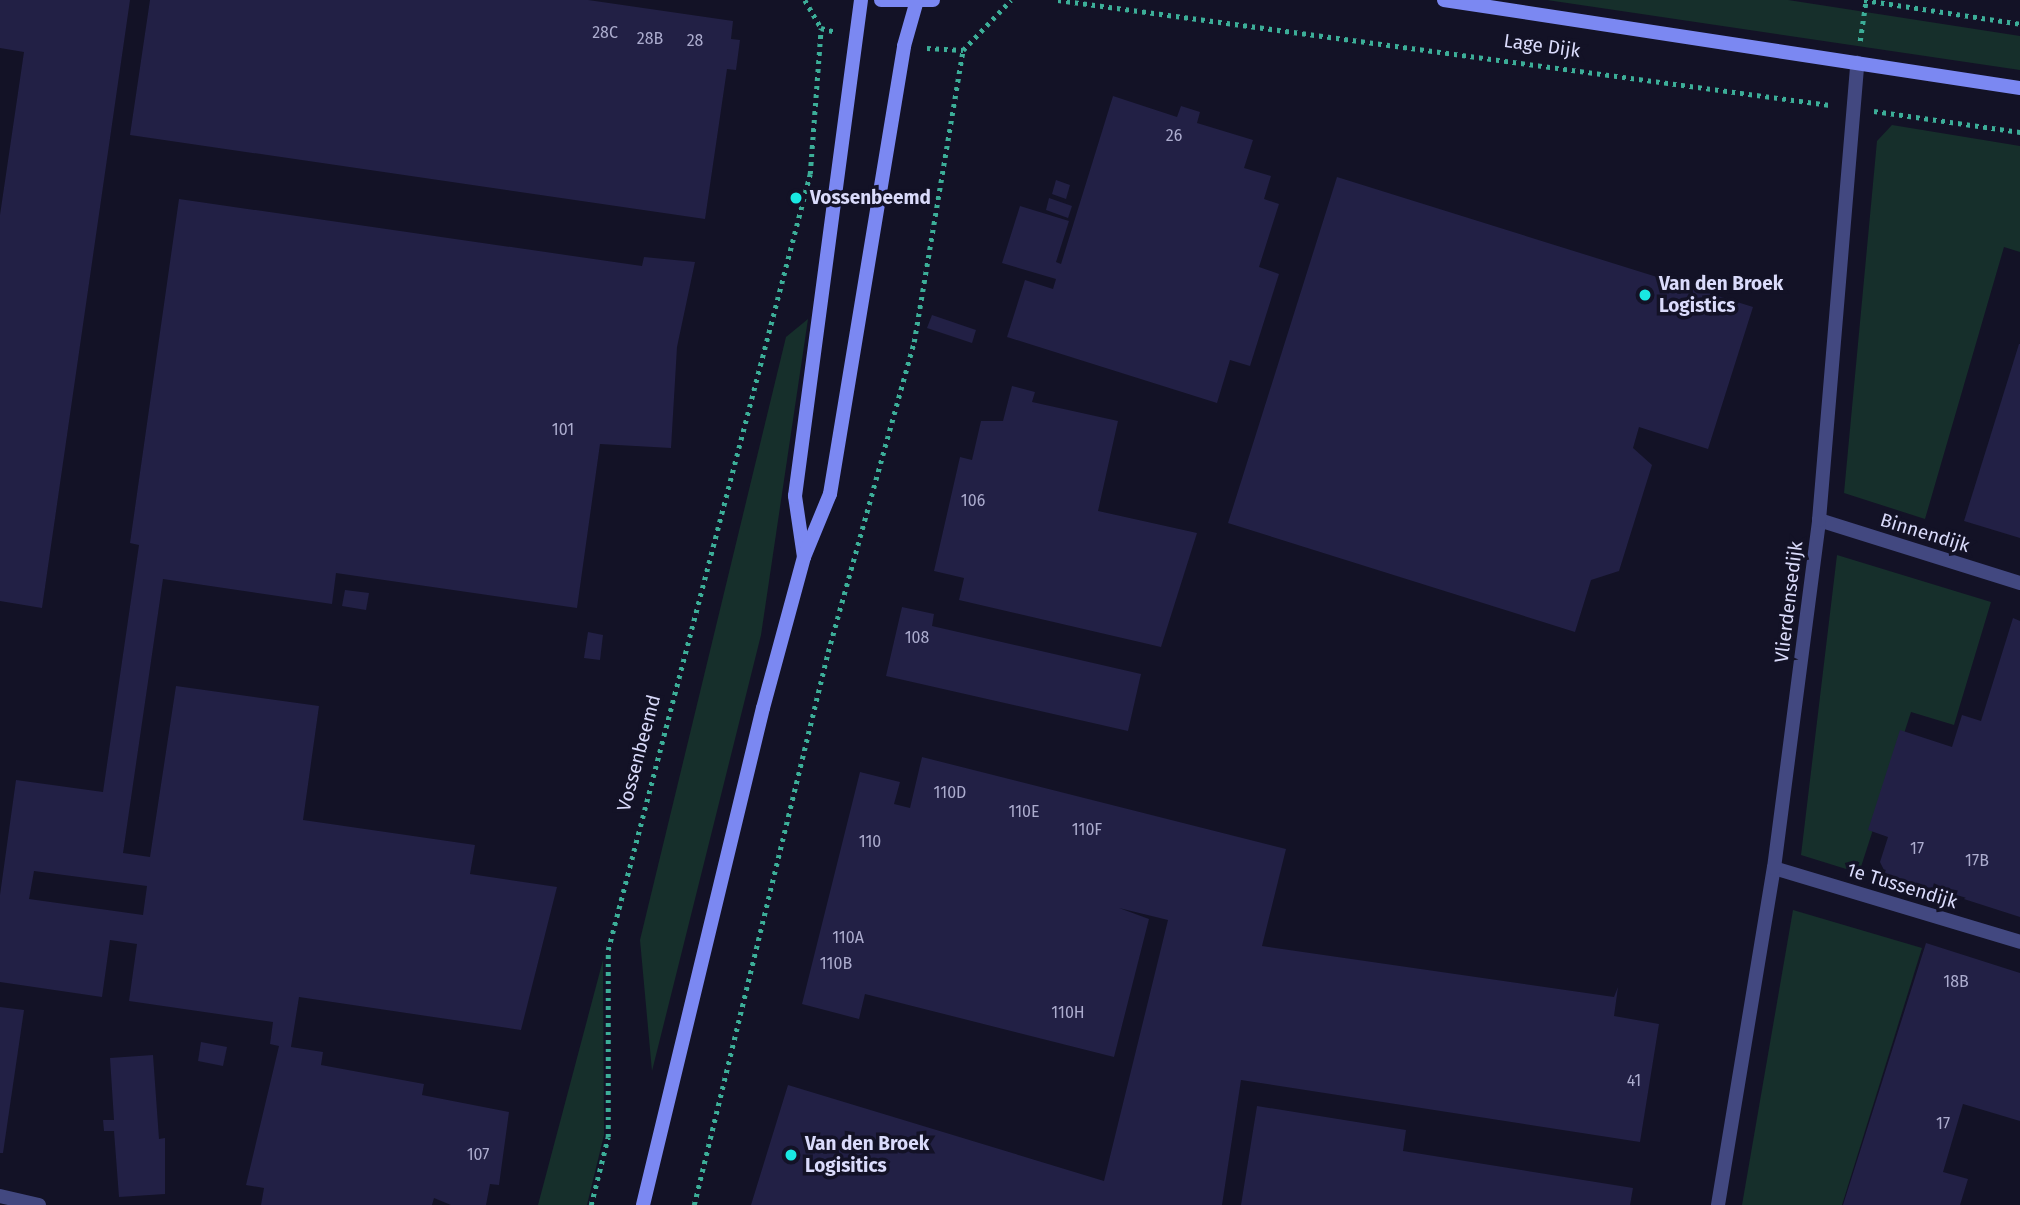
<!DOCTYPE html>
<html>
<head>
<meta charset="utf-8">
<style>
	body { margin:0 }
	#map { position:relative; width:2020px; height:1205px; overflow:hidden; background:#131226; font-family:"Fira Sans",sans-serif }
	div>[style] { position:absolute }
	.green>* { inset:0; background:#162f2b }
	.building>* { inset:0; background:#222045 }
	.path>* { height:4.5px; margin-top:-2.25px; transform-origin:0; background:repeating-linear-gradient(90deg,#3cae98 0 3.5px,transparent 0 8.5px) }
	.lane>* { height:14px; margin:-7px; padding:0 7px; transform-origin:7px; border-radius:7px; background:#424880 }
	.street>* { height:14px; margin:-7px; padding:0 7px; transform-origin:7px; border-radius:7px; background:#424880 }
	.secondary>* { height:14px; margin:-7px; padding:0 7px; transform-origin:7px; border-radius:7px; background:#7b88f2 }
	.dots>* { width:19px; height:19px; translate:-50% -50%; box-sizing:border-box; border:4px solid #131226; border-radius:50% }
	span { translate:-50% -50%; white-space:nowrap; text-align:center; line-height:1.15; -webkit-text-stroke:7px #131226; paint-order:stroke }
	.number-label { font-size:16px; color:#acacce }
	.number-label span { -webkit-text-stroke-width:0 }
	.street-label { font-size:19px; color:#dadbfb }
	.poi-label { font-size:19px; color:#dadbfb; font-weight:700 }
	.left { translate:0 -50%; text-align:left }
</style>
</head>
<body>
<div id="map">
	<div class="green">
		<i style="clip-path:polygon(1547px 0,1788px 0,2020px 36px,2020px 70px)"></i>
		<i style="clip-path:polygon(1892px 125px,2020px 146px,2020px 252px,2004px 247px,1925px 519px,1844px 493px,1877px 141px)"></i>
		<i style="clip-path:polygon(808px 319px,761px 635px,652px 1071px,640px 940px,786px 337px)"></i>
		<i style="clip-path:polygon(1837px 555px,1991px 602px,1954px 725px,1911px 712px,1859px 873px,1801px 855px)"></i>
		<i style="clip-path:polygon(1793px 910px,1922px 948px,1842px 1205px,1742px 1205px)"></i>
		<i style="clip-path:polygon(603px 960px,604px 1135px,587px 1205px,538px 1205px)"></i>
	</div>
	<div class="building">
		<i style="clip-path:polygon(0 0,130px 0,42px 608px,0 601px,0 215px,24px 52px,0 48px)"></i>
		<i style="clip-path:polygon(150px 0,588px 0,733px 21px,731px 39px,740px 40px,736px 70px,727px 69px,705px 219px,130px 135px)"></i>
		<i style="clip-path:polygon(1113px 96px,1177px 117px,1181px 106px,1200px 112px,1197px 123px,1253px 140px,1244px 168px,1271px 176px,1264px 199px,1279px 204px,1259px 267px,1279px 274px,1250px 366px,1230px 360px,1217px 403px,1007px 337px,1025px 280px,1053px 289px,1056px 279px,1002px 263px,1020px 206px,1069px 221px,1056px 262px,1061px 264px)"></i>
		<i style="clip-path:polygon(1337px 177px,1753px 307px,1708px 449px,1639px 427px,1633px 448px,1652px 465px,1619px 571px,1591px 580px,1575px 632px,1228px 523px)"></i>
		<i style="clip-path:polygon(1056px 180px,1070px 185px,1066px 199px,1052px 194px)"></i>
		<i style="clip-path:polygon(1049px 198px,1072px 206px,1068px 218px,1046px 210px)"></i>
		<i style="clip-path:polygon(evenodd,179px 199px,642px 266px,644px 257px,695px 262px,677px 347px,671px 448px,600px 444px,577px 608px,336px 573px,332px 604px,163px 579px,123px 853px,150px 857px,176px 686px,319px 706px,303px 820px,475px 845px,470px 874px,557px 887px,521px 1030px,299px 997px,291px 1047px,323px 1052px,321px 1065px,424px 1084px,422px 1095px,509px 1112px,499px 1185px,490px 1184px,486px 1205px,451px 1205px,434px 1198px,432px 1205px,261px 1205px,264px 1188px,246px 1185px,279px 1046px,270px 1044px,273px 1022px,129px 1001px,137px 944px,110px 940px,102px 997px,0 982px,0 895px,16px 780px,103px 792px,139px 545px,130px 543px,179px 199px,34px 871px,147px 886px,143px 915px,29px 899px,34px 871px)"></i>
		<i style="clip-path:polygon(932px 315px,976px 330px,972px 343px,927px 328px)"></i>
		<i style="clip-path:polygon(2019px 344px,2020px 344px,2020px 538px,1964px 521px)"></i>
		<i style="clip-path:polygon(1012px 386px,1035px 392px,1032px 402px,1118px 421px,1098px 511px,1197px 533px,1161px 647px,959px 600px,964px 578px,934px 571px,960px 457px,972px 460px,981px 421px,1003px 421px)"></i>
		<i style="clip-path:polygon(345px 590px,369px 593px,366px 610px,342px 606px)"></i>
		<i style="clip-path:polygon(902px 607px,934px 614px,932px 626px,1141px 674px,1128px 731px,886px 676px)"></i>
		<i style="clip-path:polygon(2013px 618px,2020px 621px,2020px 917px,1886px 874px,1880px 862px,1888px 837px,1868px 830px,1900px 730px,1952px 747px,1962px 715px,1981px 721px)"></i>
		<i style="clip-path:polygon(588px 632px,603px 635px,600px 660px,584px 658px)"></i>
		<i style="clip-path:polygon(922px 757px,1286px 849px,1262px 946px,1614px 997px,1618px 987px,1614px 1016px,1659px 1024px,1640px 1142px,1241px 1080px,1222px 1205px,751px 1205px,788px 1085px,1104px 1181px,1168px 920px,1119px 908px,1149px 919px,1114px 1057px,865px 994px,859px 1019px,802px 1004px,860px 772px,900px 782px,894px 804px,910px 808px)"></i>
		<i style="clip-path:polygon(1926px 943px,2020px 973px,2020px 1121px,1963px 1104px,1943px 1172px,1968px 1179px,1960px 1205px,1843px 1205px)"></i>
		<i style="clip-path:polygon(0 1007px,24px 1010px,3px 1153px,0 1153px)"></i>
		<i style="clip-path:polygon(201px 1042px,227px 1047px,223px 1066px,198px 1061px)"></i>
		<i style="clip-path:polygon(153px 1055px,159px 1139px,165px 1138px,165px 1194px,119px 1197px,114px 1131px,104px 1131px,103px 1120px,114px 1120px,110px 1058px)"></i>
		<i style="clip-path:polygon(1257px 1106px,1406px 1130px,1403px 1151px,1633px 1188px,1630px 1205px,1241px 1205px)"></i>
	</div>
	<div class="path">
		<i style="left:805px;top:0;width:32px;rotate:60deg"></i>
		<i style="left:821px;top:28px;width:16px;rotate:15deg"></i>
		<i style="left:1058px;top:0;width:779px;rotate:7.75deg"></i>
		<i style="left:1864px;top:0;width:158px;rotate:8.7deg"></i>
		<i style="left:1860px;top:41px;width:41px;rotate:-81.7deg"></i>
		<i style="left:927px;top:48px;width:36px;rotate:3deg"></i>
		<i style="left:963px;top:50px;width:69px;rotate:-46.2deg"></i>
		<i style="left:1874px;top:111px;width:148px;rotate:8.2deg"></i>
		<i style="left:591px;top:1205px;width:70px;rotate:-76deg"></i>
		<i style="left:608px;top:1137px;width:187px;rotate:-90deg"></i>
		<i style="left:608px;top:950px;width:802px;rotate:-75.41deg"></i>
		<i style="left:810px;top:174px;width:146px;rotate:-85.7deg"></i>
		<i style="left:694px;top:1205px;width:569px;rotate:-76.38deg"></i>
		<i style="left:828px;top:652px;width:322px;rotate:-74.5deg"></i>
		<i style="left:914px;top:342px;width:296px;rotate:-80.5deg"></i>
	</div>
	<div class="lane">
		<i style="left:0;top:1196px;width:40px;rotate:13deg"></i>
	</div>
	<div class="street">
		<i style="left:1819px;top:520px;width:211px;rotate:17.4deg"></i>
		<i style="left:1774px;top:868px;width:257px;rotate:16.7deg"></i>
		<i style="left:1718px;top:1205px;width:342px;rotate:-80.6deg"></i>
		<i style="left:1774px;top:868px;width:351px;rotate:-82.6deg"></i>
		<i style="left:1819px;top:520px;width:459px;rotate:-85.2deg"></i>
	</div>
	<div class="secondary">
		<i style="left:881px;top:0;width:52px"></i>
		<i style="left:1444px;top:0;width:583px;rotate:8.69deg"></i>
		<i style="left:804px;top:557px;width:62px;rotate:-98.4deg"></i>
		<i style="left:795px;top:496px;width:500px;rotate:-82.42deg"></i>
		<i style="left:643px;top:1205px;width:511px;rotate:-76.43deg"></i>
		<i style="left:763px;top:708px;width:156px;rotate:-74.8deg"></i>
		<i style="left:804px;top:557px;width:68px;rotate:-67.6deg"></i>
		<i style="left:830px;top:494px;width:454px;rotate:-80.6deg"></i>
		<i style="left:904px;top:46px;width:44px;rotate:-74.1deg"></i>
	</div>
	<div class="dots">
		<i style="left:796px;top:198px;background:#19e8e2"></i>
		<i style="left:1645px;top:295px;background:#19e8e2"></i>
		<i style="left:791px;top:1155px;background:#19e8e2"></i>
	</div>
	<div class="number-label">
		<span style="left:605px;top:33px">28C</span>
		<span style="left:650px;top:39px">28B</span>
		<span style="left:695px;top:41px">28</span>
		<span style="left:1174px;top:136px">26</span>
		<span style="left:563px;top:430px">101</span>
		<span style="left:973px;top:501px">106</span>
		<span style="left:917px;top:638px">108</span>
		<span style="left:950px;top:793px">110D</span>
		<span style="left:1024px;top:812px">110E</span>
		<span style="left:1087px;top:830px">110F</span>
		<span style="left:870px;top:842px">110</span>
		<span style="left:1917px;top:849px">17</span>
		<span style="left:1977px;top:861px">17B</span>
		<span style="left:848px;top:938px">110A</span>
		<span style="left:836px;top:964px">110B</span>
		<span style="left:1956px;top:982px">18B</span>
		<span style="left:1068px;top:1013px">110H</span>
		<span style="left:1634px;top:1081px">41</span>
		<span style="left:1943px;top:1124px">17</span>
		<span style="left:478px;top:1155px">107</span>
	</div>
	<div class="street-label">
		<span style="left:1542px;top:46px;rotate:8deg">Lage Dijk</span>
		<span style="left:1925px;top:533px;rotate:17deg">Binnendijk</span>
		<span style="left:1789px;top:602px;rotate:-83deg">Vlierdensedijk</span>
		<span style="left:639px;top:753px;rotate:-75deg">Vossenbeemd</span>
		<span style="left:1902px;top:886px;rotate:17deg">1e Tussendijk</span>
	</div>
	<div class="poi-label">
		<span class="left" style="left:810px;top:198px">Vossenbeemd</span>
		<span class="left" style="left:1659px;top:295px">Van den Broek<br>Logistics</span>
		<span class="left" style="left:805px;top:1155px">Van den Broek<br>Logisitics</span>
	</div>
</div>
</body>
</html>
